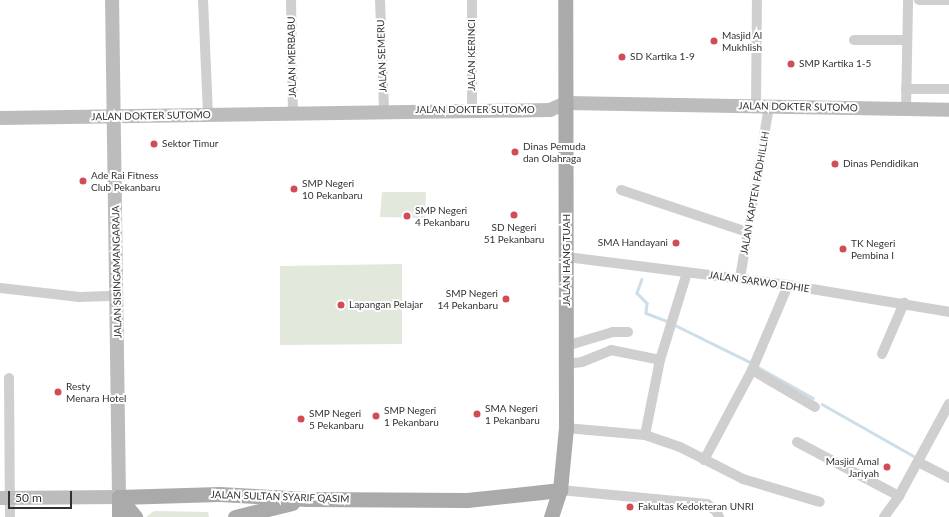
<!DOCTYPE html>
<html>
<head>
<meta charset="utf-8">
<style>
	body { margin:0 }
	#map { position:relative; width:949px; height:517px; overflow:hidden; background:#fff; font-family:Lato,sans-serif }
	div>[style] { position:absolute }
	.green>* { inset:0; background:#e2e8dc }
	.stream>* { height:2.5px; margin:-1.25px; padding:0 1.25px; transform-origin:1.25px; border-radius:1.25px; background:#cedee8 }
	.minor>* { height:10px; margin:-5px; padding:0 5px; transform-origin:5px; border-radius:5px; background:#cfcfcf }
	.secondary>* { height:14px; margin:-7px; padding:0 7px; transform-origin:7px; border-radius:7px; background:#bcbcbc }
	.primary>* { height:15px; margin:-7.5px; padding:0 7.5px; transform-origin:7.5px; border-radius:7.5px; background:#aaa }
	.dots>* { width:11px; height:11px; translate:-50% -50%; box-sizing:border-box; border:2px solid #fff; border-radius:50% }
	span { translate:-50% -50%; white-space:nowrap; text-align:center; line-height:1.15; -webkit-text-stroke:4px #fff; paint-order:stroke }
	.poi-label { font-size:10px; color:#323232 }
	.left { translate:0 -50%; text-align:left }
	.right { translate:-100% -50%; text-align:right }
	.street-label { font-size:10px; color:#323232 }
	.scale { position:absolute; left:8px; top:491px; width:64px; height:18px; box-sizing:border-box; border:2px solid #323232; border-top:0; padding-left:5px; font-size:12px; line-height:14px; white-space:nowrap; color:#323232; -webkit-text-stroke:3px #fff; paint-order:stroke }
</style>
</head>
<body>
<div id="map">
	<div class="green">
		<i style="clip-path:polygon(382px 192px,426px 192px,425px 218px,380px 217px)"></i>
		<i style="clip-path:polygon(402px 264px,402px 344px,280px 345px,280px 266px)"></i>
		<i style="clip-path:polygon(154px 511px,208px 512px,209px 517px,146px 517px)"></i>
	</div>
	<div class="stream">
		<i style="left:642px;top:279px;width:15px;rotate:110deg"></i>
		<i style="left:637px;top:293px;width:14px;rotate:45deg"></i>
		<i style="left:647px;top:303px;width:10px;rotate:96deg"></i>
		<i style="left:646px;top:313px;width:25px;rotate:21deg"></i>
		<i style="left:675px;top:325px;width:84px;rotate:26.3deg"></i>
		<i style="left:758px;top:367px;width:63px;rotate:29.4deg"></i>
		<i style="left:822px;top:404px;width:109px;rotate:29.6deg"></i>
	</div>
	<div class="minor">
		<i style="left:203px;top:0;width:115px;rotate:87.5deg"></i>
		<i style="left:291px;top:0;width:113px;rotate:89deg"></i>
		<i style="left:380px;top:0;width:111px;rotate:87.9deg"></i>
		<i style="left:472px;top:0;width:109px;rotate:90deg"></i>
		<i style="left:919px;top:0;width:30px"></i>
		<i style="left:854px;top:40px;width:53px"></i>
		<i style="left:906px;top:89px;width:43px"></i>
		<i style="left:756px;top:107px;width:107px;rotate:-89.5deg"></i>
		<i style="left:906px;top:109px;width:109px;rotate:-88.9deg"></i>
		<i style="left:621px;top:190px;width:133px;rotate:18.4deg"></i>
		<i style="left:567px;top:257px;width:223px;rotate:7.2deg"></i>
		<i style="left:788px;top:285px;width:163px;rotate:9.5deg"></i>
		<i style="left:740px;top:278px;width:173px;rotate:-80.4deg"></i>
		<i style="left:0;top:288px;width:80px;rotate:6.5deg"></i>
		<i style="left:79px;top:297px;width:38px;rotate:-2deg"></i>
		<i style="left:566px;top:346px;width:49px;rotate:-16.6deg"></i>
		<i style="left:613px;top:332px;width:15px"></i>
		<i style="left:882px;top:354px;width:56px;rotate:-66.7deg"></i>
		<i style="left:566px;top:364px;width:16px;rotate:-7deg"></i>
		<i style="left:582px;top:362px;width:31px;rotate:-22deg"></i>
		<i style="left:611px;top:350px;width:50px;rotate:11.5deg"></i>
		<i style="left:752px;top:370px;width:73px;rotate:30.4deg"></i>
		<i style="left:9px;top:378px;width:139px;rotate:89.6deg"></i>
		<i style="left:566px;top:428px;width:79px;rotate:5.1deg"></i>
		<i style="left:645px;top:435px;width:37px;rotate:19deg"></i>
		<i style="left:680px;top:447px;width:71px;rotate:26.9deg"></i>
		<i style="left:743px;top:479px;width:80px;rotate:16.6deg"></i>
		<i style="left:645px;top:435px;width:76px;rotate:-78.7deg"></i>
		<i style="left:660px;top:360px;width:91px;rotate:-72.8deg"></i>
		<i style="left:797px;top:442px;width:115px;rotate:27.9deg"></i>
		<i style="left:704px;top:460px;width:102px;rotate:-61.9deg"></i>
		<i style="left:752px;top:370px;width:92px;rotate:-67deg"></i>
		<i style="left:918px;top:462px;width:35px;rotate:27deg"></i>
		<i style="left:560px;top:490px;width:148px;rotate:5.4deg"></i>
		<i style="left:707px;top:504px;width:11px;rotate:38deg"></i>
		<i style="left:716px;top:511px;width:7px;rotate:63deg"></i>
		<i style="left:884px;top:517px;width:26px;rotate:-54deg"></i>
		<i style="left:899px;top:496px;width:105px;rotate:-61.5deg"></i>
	</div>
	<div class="secondary">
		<i style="left:0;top:118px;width:550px;rotate:-0.83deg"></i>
		<i style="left:550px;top:110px;width:17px;rotate:-24deg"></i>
		<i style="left:566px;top:103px;width:383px;rotate:1deg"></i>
		<i style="left:0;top:498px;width:119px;rotate:-0.5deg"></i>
		<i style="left:119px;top:497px;width:497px;rotate:-90.8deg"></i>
	</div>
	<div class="primary">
		<i style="left:119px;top:497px;width:100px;rotate:-1.7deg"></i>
		<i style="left:219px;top:494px;width:88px;rotate:3.3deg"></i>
		<i style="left:307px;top:499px;width:160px;rotate:0.4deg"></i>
		<i style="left:467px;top:500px;width:94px;rotate:-6.1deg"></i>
		<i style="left:119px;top:497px;width:26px;rotate:51deg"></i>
		<i style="left:119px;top:497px;width:20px;rotate:90deg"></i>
		<i style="left:235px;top:517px;width:59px;rotate:-13.8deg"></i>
		<i style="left:551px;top:517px;width:28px;rotate:-72deg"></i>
		<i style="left:560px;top:490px;width:62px;rotate:-84.5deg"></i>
		<i style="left:566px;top:428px;width:428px;rotate:-90.1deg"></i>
	</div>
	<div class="dots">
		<i style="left:714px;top:41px;background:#d14c54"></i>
		<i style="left:622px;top:57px;background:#d14c54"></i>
		<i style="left:791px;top:64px;background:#d14c54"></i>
		<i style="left:154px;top:144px;background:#d14c54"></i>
		<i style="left:515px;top:152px;background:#d14c54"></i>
		<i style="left:835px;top:164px;background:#d14c54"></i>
		<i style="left:83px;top:181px;background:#d14c54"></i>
		<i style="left:294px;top:189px;background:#d14c54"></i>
		<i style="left:514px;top:215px;background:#d14c54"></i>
		<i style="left:407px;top:216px;background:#d14c54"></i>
		<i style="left:676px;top:243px;background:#d14c54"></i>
		<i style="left:843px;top:249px;background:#d14c54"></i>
		<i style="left:506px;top:299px;background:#d14c54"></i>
		<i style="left:341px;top:305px;background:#d14c54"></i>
		<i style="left:58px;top:392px;background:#d14c54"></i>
		<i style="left:477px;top:414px;background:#d14c54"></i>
		<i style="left:376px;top:416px;background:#d14c54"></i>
		<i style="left:301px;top:419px;background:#d14c54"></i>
		<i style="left:887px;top:467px;background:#d14c54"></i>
		<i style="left:630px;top:507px;background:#d14c54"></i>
	</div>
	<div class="poi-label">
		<span class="left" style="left:722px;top:41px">Masjid Al<br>Mukhlish</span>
		<span class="left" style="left:630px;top:57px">SD Kartika 1-9</span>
		<span class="left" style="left:799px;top:64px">SMP Kartika 1-5</span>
		<span class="left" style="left:162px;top:144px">Sektor Timur</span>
		<span class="left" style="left:523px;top:152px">Dinas Pemuda<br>dan Olahraga</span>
		<span class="left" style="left:843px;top:164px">Dinas Pendidikan</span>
		<span class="left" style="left:91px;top:181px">Ade Rai Fitness<br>Club Pekanbaru</span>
		<span class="left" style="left:302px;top:189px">SMP Negeri<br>10 Pekanbaru</span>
		<span class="left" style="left:415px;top:216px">SMP Negeri<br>4 Pekanbaru</span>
		<span style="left:514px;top:233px">SD Negeri<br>51 Pekanbaru</span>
		<span class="right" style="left:668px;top:243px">SMA Handayani</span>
		<span class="left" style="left:851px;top:249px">TK Negeri<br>Pembina I</span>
		<span class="right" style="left:498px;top:299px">SMP Negeri<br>14 Pekanbaru</span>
		<span class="left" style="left:349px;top:305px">Lapangan Pelajar</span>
		<span class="left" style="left:66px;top:392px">Resty<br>Menara Hotel</span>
		<span class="left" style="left:485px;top:414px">SMA Negeri<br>1 Pekanbaru</span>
		<span class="left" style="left:384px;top:416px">SMP Negeri<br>1 Pekanbaru</span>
		<span class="left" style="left:309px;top:419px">SMP Negeri<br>5 Pekanbaru</span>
		<span class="right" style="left:879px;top:467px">Masjid Amal<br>Jariyah</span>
		<span class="left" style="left:638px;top:507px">Fakultas Kedokteran UNRI</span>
	</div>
	<div class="street-label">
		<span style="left:472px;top:55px;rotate:-90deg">JALAN KERINCI</span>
		<span style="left:382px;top:56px;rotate:-92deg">JALAN SEMERU</span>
		<span style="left:292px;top:57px;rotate:-91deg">JALAN MERBABU</span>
		<span style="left:798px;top:107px;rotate:1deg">JALAN DOKTER SUTOMO</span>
		<span style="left:475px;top:110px">JALAN DOKTER SUTOMO</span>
		<span style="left:151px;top:116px;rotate:-1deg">JALAN DOKTER SUTOMO</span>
		<span style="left:755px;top:193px;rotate:-80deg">JALAN KAPTEN FADHILLIH</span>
		<span style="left:567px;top:260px;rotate:-90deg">JALAN HANG TUAH</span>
		<span style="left:117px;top:272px;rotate:-91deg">JALAN SISINGAMANGARAJA</span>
		<span style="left:759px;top:282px;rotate:8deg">JALAN SARWO EDHIE</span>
		<span style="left:280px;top:497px;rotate:2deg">JALAN SULTAN SYARIF QASIM</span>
	</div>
	<div class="scale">50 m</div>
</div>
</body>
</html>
